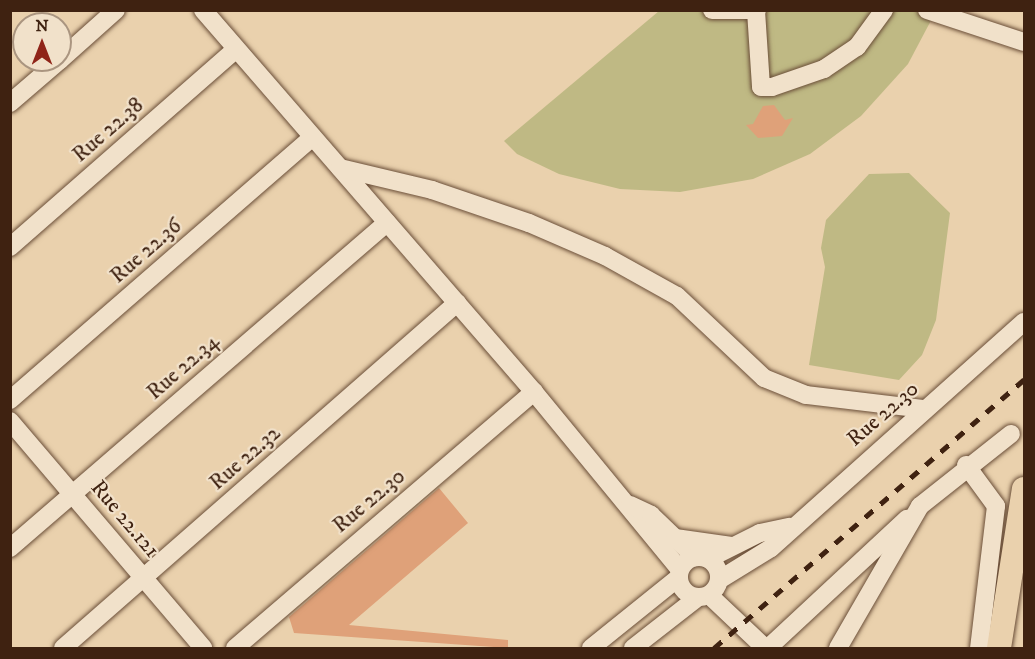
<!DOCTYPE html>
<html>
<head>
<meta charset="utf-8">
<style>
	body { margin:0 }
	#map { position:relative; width:1035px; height:659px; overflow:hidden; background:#ead1ad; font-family:"IM FELL DW Pica",serif }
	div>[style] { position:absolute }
	.green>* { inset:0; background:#bfb984 }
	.building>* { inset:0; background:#dfa179 }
	.roads { filter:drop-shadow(0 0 2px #6a4e38) drop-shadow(0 0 2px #6a4e38) }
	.minor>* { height:18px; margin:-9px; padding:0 9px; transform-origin:9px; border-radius:9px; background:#f1e1ca }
	.minor>.ring { margin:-9px; padding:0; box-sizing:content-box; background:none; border:18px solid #f1e1ca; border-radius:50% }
	.major>* { height:24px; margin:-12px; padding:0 12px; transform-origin:12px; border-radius:12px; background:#ead1ad }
	.rail>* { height:4.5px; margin-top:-2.25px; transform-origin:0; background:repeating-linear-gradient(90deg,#3f2211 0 10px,transparent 0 20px) }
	span { translate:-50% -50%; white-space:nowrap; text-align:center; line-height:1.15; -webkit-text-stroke:4.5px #f1e1ca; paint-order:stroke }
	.street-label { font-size:22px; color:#3f2211 }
	.frame { position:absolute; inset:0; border:12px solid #3f2211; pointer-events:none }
	.north { position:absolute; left:12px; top:12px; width:60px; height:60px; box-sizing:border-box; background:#f1e1ca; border:2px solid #aa9580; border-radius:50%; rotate:0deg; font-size:16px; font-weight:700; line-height:24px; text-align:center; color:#3f2211 }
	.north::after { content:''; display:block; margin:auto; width:21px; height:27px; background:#8f2418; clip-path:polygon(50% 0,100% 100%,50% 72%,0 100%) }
</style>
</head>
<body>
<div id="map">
	<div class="green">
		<i style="clip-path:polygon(659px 11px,936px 11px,908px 64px,861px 116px,810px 154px,753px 179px,680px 192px,620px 189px,559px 174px,517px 154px,504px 141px)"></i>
		<i style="clip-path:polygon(909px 173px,950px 213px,936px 320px,922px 355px,899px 380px,809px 365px,825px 267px,821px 248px,826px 220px,869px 174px)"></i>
	</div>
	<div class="building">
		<i style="clip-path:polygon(774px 105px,785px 120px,793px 118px,782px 136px,758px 138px,746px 125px,753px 124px,763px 106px)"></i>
		<i style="clip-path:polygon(439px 488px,468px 523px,349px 625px,508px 640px,508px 648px,294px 633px,289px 617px)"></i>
	</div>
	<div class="roads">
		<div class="minor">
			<i style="left:203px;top:10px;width:505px;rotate:49.09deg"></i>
			<i style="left:534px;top:392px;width:230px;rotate:50.6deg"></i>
			<i style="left:712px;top:10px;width:45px"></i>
			<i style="left:927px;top:10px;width:102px;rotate:18.3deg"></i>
			<i style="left:756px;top:11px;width:76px;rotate:86.2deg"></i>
			<i style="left:761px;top:87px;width:11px"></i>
			<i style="left:772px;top:87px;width:55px;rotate:-19.1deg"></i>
			<i style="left:824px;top:69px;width:40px;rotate:-34deg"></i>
			<i style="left:857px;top:47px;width:46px;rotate:-53.9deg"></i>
			<i style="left:60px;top:60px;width:75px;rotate:-41.8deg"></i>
			<i style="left:10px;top:103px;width:66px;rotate:-40.7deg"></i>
			<i style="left:340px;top:168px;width:95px;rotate:13.4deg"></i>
			<i style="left:432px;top:190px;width:102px;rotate:18.8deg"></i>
			<i style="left:529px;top:223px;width:83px;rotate:23.5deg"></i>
			<i style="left:605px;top:256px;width:82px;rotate:29.1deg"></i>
			<i style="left:677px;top:296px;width:120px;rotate:43.3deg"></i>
			<i style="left:764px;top:378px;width:45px;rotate:22deg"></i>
			<i style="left:806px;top:395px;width:119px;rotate:6.8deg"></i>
			<i style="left:10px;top:247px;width:300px;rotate:-41.2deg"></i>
			<i style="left:10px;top:400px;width:401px;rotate:-41deg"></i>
			<i style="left:10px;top:421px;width:298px;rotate:49.6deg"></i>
			<i style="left:966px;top:465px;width:51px;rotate:53.8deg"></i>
			<i style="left:996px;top:506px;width:143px;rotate:96.8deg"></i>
			<i style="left:630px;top:505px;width:23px;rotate:25deg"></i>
			<i style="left:651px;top:515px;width:61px;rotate:43.7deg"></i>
			<i style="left:675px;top:538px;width:57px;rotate:8.1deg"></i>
			<i style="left:10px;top:548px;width:498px;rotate:-40.8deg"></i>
			<i class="ring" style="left:679px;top:557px;width:22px;height:22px"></i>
			<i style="left:708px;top:559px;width:58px;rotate:-26.6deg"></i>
			<i style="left:760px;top:533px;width:30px;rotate:-12deg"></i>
			<i style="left:719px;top:580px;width:61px;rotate:-31.6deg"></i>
			<i style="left:771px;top:548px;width:339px;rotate:-41.8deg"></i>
			<i style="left:709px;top:595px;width:77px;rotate:43.4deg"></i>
			<i style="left:63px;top:648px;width:524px;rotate:-41.21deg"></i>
			<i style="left:235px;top:648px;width:394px;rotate:-40.6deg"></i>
			<i style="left:591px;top:648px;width:112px;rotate:-38.8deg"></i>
			<i style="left:633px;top:648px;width:81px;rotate:-38deg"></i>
			<i style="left:768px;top:648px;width:190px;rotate:-42.9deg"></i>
			<i style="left:838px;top:648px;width:164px;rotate:-60deg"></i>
			<i style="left:920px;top:506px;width:116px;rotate:-38.4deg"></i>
		</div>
		<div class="major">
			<i style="left:999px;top:648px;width:161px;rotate:-81.1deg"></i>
		</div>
	</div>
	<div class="rail">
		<i style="left:714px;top:648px;width:410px;rotate:-40.9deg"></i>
	</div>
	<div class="street-label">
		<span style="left:108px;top:130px;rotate:-41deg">Rue 22.38</span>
		<span style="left:146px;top:251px;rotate:-41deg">Rue 22.36</span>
		<span style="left:183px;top:367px;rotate:-41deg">Rue 22.34</span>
		<span style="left:883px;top:414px;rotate:-41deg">Rue 22.30</span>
		<span style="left:245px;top:458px;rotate:-41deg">Rue 22.32</span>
		<span style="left:369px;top:501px;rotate:-40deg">Rue 22.30</span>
		<span style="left:125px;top:519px;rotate:50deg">Rue 22.121</span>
	</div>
	<div class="frame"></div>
	<div class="north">N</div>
</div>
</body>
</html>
